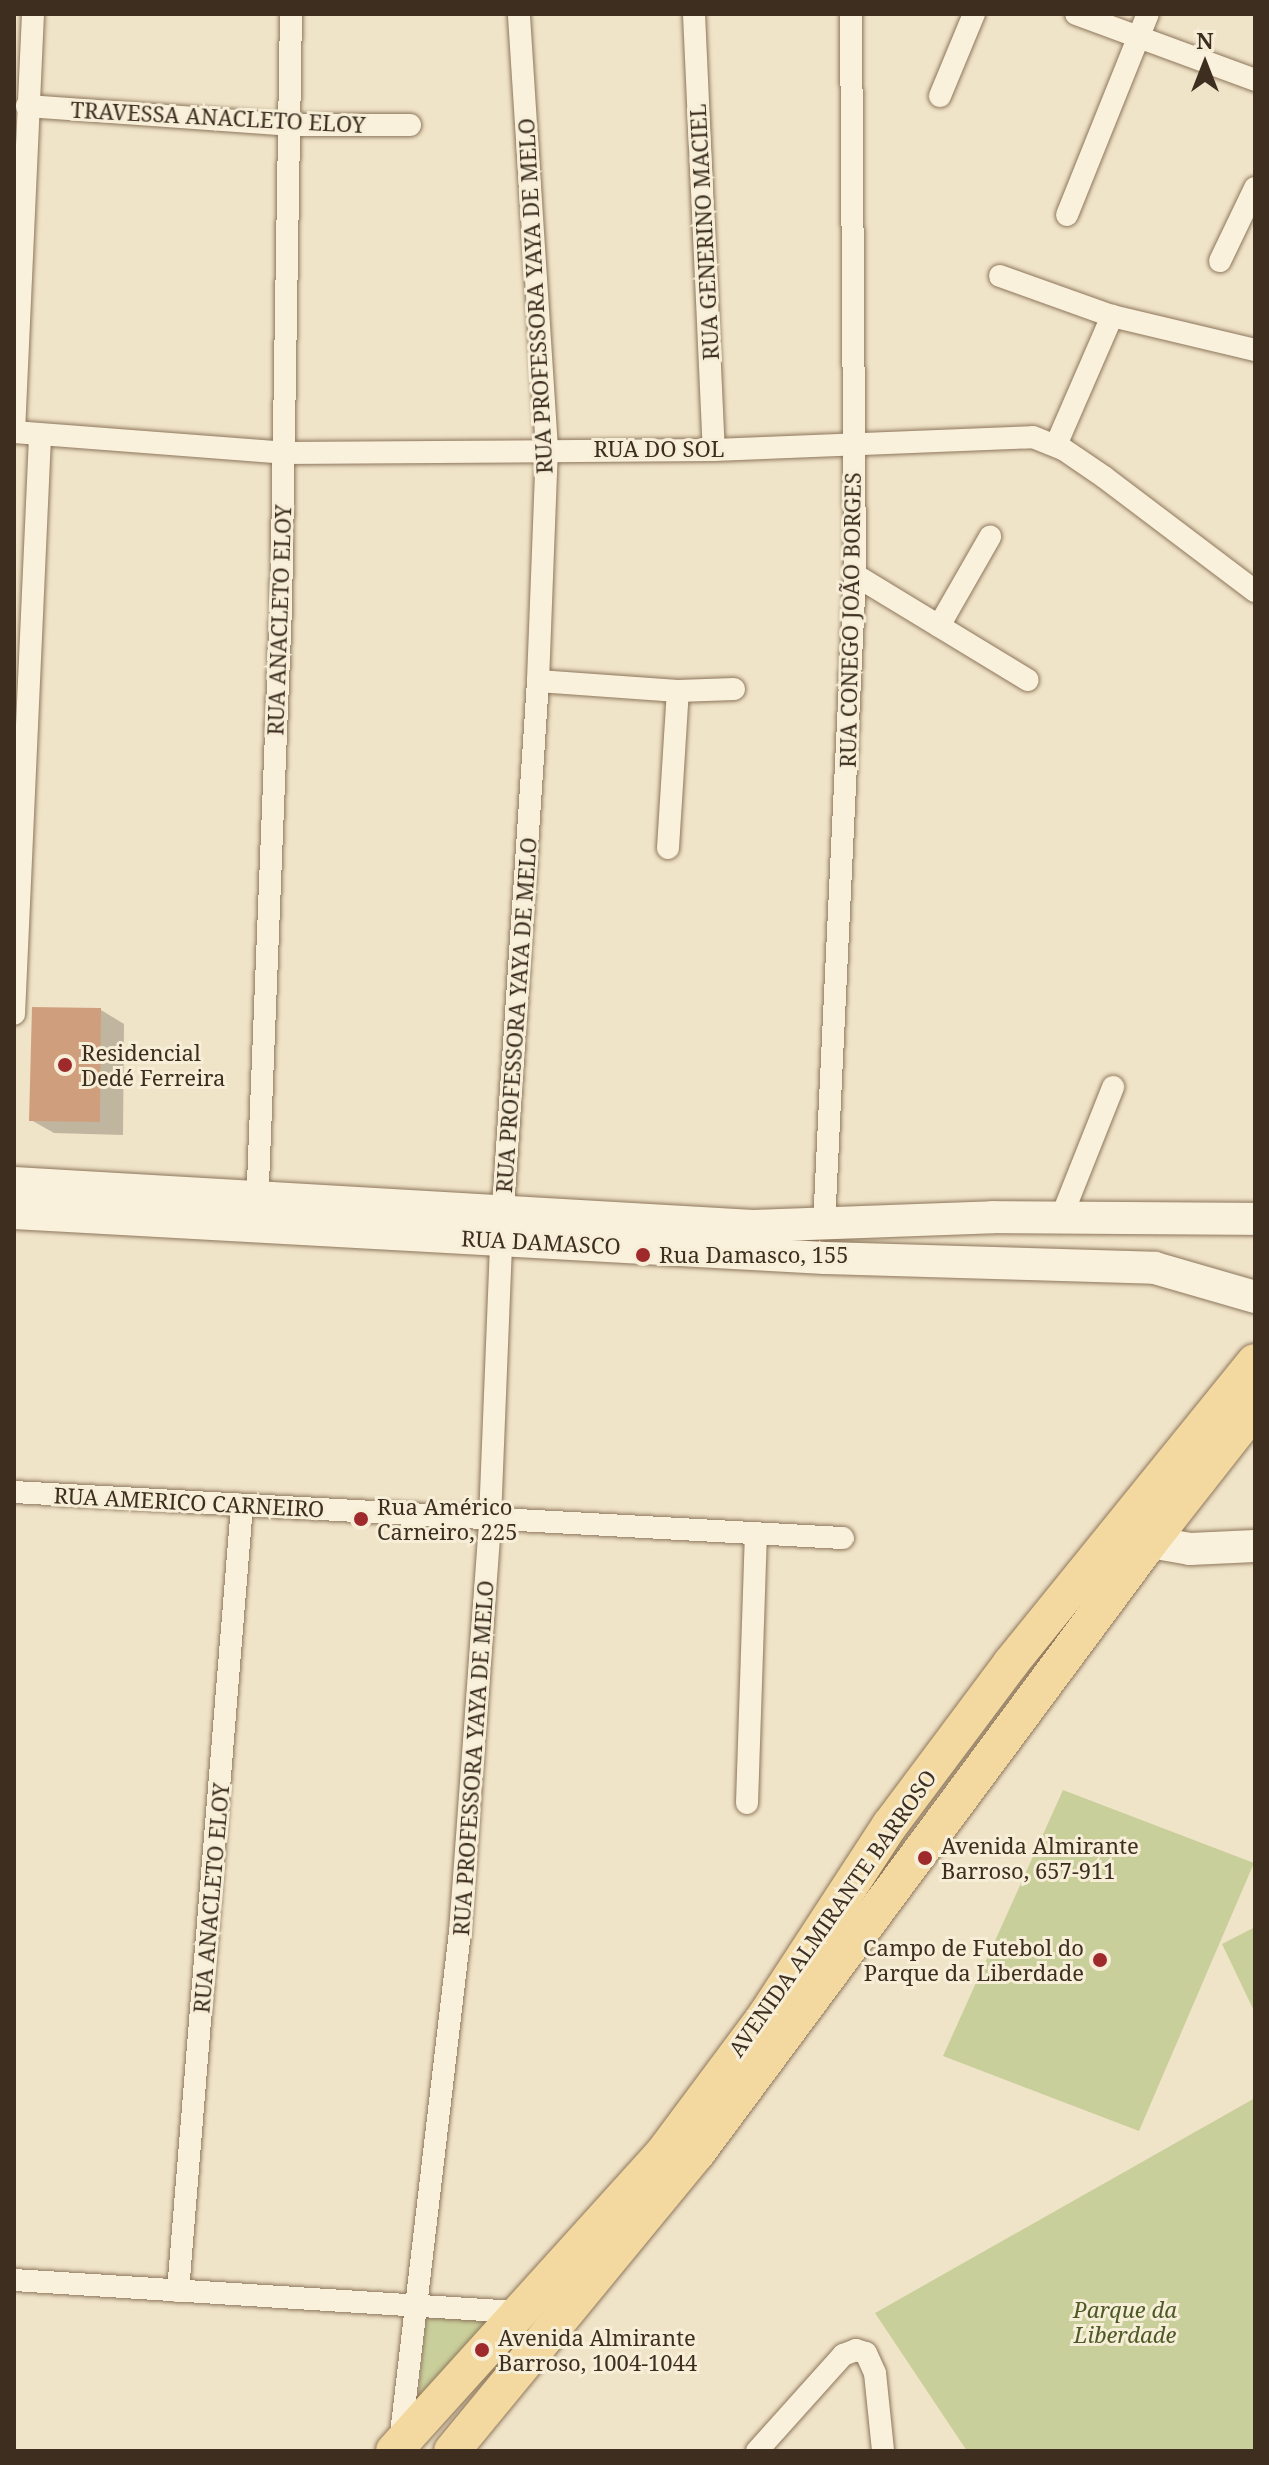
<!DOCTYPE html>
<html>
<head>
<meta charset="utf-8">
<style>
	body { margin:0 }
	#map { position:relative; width:1269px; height:2465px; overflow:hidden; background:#f0e4c8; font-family:"Noto Serif",serif }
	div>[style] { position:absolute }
	.green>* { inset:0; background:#c9cf9b }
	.shadow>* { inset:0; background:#0003 }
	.building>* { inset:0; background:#cf9f7d }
	.roads { filter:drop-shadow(0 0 2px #8d765c) drop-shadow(0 0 2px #8d765c) }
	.street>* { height:22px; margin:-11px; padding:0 11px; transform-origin:11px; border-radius:11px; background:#faf1dc }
	.secondary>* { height:32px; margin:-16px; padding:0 16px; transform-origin:16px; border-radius:16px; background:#faf1dc }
	.primary>* { height:36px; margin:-18px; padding:0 18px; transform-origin:18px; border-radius:18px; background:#f3d9a0 }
	.dots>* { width:22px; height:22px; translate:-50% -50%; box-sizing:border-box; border:4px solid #f7eed8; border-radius:50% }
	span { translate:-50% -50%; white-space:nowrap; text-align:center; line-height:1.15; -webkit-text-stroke:6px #f7eed8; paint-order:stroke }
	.street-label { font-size:22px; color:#3d2e20 }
	.poi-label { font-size:22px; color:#3d2e20 }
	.left { translate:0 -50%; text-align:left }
	.right { translate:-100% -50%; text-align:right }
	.park-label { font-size:22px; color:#4d5a26; font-style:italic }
	.frame { position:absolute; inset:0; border:16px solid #3d2e20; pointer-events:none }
	.north { position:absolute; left:1165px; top:24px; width:80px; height:80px; -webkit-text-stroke:6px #f7eed8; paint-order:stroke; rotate:0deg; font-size:22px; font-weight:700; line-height:32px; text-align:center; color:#3d2e20 }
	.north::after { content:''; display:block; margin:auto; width:28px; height:36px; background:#3d2e20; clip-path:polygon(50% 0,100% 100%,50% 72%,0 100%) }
</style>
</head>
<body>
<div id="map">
	<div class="green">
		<i style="clip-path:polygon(1063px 1790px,1254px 1863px,1139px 2131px,943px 2056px)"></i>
		<i style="clip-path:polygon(1255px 1927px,1255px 2013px,1222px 1944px)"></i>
		<i style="clip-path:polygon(1255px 2098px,1255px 2451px,967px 2451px,875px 2313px)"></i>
		<i style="clip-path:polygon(426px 2316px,498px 2321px,417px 2408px)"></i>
	</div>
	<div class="shadow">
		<i style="clip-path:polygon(101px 1010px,124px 1024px,123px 1135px,54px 1133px,31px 1120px)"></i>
	</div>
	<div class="building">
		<i style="clip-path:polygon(32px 1007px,101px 1008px,100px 1122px,29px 1121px)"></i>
	</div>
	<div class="roads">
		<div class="street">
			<i style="left:694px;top:14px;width:436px;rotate:87.4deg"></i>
			<i style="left:1076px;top:14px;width:191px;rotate:20.2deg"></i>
			<i style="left:940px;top:96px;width:89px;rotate:-67.5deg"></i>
			<i style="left:27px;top:106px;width:263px;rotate:4.1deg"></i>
			<i style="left:289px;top:125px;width:121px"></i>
			<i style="left:1067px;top:215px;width:217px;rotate:-68.1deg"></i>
			<i style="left:1220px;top:261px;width:81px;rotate:-64.4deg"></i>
			<i style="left:1000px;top:276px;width:119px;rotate:19.7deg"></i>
			<i style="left:1112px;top:316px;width:147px;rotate:13.4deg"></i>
			<i style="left:14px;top:432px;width:271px;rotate:4.4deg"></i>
			<i style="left:284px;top:453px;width:430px;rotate:-0.4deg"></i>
			<i style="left:714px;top:450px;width:319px;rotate:-2.3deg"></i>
			<i style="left:1033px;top:437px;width:32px;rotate:22deg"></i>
			<i style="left:1063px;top:449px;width:50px;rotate:34.3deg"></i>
			<i style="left:1104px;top:477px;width:189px;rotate:37.1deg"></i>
			<i style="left:14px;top:432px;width:418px;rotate:-87.4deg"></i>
			<i style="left:1056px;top:445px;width:141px;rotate:-66.5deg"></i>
			<i style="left:855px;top:575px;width:202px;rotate:31.3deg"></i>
			<i style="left:939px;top:626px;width:103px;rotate:-60.2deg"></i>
			<i style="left:538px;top:681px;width:140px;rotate:4.1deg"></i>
			<i style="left:678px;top:691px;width:56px;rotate:-2deg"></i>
			<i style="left:668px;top:848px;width:157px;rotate:-86.4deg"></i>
			<i style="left:14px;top:1014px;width:579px;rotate:-87.42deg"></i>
			<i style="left:257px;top:1208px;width:599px;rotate:-87.71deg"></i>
			<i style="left:281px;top:609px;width:595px;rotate:-89.04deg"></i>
			<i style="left:1061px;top:1218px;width:141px;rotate:-68.3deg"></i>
			<i style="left:824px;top:1226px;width:652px;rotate:-87.27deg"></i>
			<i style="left:855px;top:575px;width:561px;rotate:-90.41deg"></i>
			<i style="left:14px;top:1492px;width:830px;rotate:3.18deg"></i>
			<i style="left:747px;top:1803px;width:270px;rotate:-88.1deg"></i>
			<i style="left:14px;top:2280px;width:502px;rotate:3.65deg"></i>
			<i style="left:178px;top:2291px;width:789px;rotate:-85.34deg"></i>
			<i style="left:400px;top:2442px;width:514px;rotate:-83.29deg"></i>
			<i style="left:460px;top:1932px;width:414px;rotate:-85.8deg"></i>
			<i style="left:490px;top:1519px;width:279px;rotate:-87.7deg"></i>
			<i style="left:501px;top:1240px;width:560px;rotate:-86.21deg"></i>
			<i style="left:538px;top:681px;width:232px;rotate:-87.8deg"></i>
			<i style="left:547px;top:449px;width:436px;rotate:-93.7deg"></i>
			<i style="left:757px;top:2451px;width:129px;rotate:-48.1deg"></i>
			<i style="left:843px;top:2355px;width:14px;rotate:-21deg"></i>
			<i style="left:856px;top:2350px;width:10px;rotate:17deg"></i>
			<i style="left:866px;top:2353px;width:22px;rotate:66deg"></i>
			<i style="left:875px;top:2373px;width:78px;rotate:84.1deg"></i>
		</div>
		<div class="secondary">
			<i style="left:14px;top:1183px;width:740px;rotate:3.33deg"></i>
			<i style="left:753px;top:1226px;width:240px;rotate:-2.1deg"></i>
			<i style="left:993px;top:1217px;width:262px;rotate:0.4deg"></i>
			<i style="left:14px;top:1213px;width:812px;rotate:3.18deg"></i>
			<i style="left:825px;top:1258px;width:330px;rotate:1.7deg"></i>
			<i style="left:1155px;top:1268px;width:104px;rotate:16.2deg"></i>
			<i style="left:1144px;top:1520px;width:23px;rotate:75deg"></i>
			<i style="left:1150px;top:1542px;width:41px;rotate:9.9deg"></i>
			<i style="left:1190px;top:1549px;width:65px;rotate:-2.6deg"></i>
		</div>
		<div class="primary">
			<i style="left:394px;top:2451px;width:398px;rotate:-47.9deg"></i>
			<i style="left:661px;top:2156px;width:176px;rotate:-53.3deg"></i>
			<i style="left:766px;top:2015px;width:227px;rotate:-56.9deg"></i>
			<i style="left:890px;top:1825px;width:202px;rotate:-53.2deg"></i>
			<i style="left:1011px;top:1663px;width:387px;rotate:-51deg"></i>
			<i style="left:452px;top:2451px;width:386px;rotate:-50.6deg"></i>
			<i style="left:697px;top:2153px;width:761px;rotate:-53.45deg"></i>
			<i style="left:1150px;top:1542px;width:170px;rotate:-51.9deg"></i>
		</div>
	</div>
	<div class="dots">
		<i style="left:65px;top:1065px;background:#9e2a2b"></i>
		<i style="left:643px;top:1255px;background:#9e2a2b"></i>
		<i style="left:361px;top:1519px;background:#9e2a2b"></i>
		<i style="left:925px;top:1858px;background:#9e2a2b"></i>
		<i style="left:1100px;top:1960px;background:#9e2a2b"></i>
		<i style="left:482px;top:2350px;background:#9e2a2b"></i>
	</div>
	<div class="street-label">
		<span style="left:218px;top:117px;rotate:3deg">TRAVESSA ANACLETO ELOY</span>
		<span style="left:704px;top:232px;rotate:-93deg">RUA GENERINO MACIEL</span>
		<span style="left:535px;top:296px;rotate:-93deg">RUA PROFESSORA YAYA DE MELO</span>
		<span style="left:659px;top:449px">RUA DO SOL</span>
		<span style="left:279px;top:620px;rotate:-88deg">RUA ANACLETO ELOY</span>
		<span style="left:850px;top:620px;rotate:-89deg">RUA CONEGO JOÃO BORGES</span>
		<span style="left:516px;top:1015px;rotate:-86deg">RUA PROFESSORA YAYA DE MELO</span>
		<span style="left:541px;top:1242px;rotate:3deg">RUA DAMASCO</span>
		<span style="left:189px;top:1502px;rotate:3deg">RUA AMERICO CARNEIRO</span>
		<span style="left:473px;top:1758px;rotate:-86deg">RUA PROFESSORA YAYA DE MELO</span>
		<span style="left:211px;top:1898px;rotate:-85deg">RUA ANACLETO ELOY</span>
		<span style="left:832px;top:1913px;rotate:-55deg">AVENIDA ALMIRANTE BARROSO</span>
	</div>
	<div class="poi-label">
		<span class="left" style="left:81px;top:1065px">Residencial<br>Dedé Ferreira</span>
		<span class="left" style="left:659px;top:1255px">Rua Damasco, 155</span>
		<span class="left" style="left:377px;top:1519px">Rua Américo<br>Carneiro, 225</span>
		<span class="left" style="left:941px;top:1858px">Avenida Almirante<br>Barroso, 657-911</span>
		<span class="right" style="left:1084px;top:1960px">Campo de Futebol do<br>Parque da Liberdade</span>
		<span class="left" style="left:498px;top:2350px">Avenida Almirante<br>Barroso, 1004-1044</span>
	</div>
	<div class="park-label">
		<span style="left:1125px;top:2322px">Parque da<br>Liberdade</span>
	</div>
	<div class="frame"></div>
	<div class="north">N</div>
</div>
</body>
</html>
